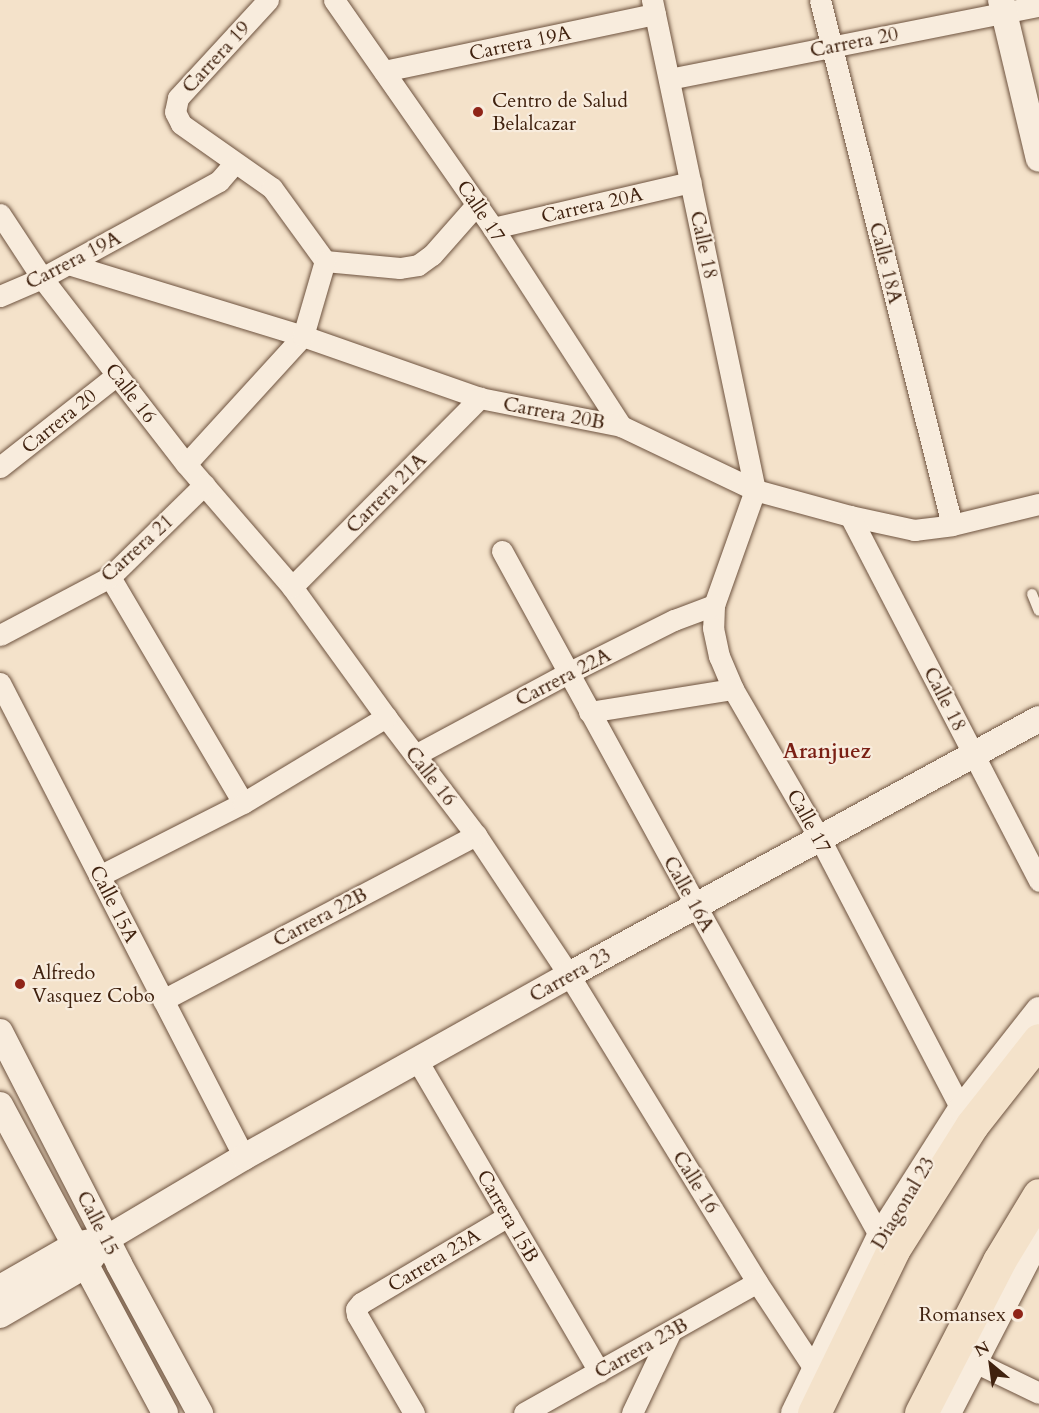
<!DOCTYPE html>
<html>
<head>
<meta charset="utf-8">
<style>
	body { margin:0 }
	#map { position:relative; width:1039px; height:1413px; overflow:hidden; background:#f4e2ca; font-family:Cardo,serif }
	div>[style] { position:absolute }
	.roads { filter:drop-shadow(0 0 2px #6d523e) drop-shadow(0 0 2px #6d523e) }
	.service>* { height:10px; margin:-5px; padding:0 5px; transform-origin:5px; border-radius:5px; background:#f8ecdd }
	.minor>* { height:21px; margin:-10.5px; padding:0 10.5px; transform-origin:10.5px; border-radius:10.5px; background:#f8ecdd }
	.tertiary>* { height:26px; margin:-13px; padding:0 13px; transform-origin:13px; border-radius:13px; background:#f8ecdd }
	.primary>* { height:33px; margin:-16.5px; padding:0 16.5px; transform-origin:16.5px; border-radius:16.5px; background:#f4e2ca }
	.dots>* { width:16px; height:16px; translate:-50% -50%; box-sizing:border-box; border:3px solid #f8ecdd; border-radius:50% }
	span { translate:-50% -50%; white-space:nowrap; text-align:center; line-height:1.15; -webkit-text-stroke:4.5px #f8ecdd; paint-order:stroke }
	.street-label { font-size:20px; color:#40220f }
	.poi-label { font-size:20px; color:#40220f }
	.left { translate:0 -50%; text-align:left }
	.right { translate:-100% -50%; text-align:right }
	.neighbourhood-label { font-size:21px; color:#7a1f14; font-weight:700 }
	.north { position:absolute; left:961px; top:1335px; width:60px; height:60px; -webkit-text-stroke:4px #f8ecdd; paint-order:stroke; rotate:331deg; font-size:16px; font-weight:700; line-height:24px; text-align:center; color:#40220f }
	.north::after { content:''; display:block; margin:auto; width:21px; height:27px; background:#40220f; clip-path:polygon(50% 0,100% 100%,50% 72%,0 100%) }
</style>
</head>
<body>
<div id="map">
	<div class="roads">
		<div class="service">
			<i style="left:1032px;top:594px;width:18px;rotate:68deg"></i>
		</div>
		<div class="minor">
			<i style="left:268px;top:0;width:133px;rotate:132.6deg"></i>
			<i style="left:178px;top:98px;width:14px;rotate:102deg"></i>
			<i style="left:175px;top:112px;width:13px;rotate:63deg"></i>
			<i style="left:181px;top:124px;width:111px;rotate:35.1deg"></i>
			<i style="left:272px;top:188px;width:90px;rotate:54deg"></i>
			<i style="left:334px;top:0;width:278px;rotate:55.1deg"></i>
			<i style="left:493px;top:228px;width:236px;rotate:57.1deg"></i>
			<i style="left:652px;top:0;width:501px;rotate:78.13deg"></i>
			<i style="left:755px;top:490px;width:122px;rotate:109.6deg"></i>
			<i style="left:714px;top:605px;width:23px;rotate:92deg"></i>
			<i style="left:713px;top:628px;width:29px;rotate:78deg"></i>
			<i style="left:719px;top:656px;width:36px;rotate:67deg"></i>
			<i style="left:733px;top:689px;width:173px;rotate:59.9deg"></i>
			<i style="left:820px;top:839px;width:305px;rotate:62.4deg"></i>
			<i style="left:820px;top:0;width:541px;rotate:75.89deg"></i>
			<i style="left:384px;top:71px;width:277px;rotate:-11.9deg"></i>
			<i style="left:669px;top:79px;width:377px;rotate:-11.2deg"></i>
			<i style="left:0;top:214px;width:77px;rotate:56.7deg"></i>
			<i style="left:42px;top:278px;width:235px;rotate:52.3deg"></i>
			<i style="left:186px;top:464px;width:162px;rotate:49.2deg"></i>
			<i style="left:292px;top:587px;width:160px;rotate:54.1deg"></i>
			<i style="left:386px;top:717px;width:148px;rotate:52.7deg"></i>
			<i style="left:476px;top:835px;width:168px;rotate:56.4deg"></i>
			<i style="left:569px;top:975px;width:360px;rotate:58.5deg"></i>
			<i style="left:757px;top:1282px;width:105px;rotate:56.6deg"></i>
			<i style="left:493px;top:228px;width:203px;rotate:-13.1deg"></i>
			<i style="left:325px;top:261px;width:75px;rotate:5.3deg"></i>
			<i style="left:400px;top:268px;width:18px;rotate:-9deg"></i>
			<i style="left:418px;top:265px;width:17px;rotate:-36deg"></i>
			<i style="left:432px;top:255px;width:68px;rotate:-48.6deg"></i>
			<i style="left:68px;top:264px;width:246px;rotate:17deg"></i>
			<i style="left:303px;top:336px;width:188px;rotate:19.3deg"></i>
			<i style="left:480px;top:398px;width:144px;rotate:11.2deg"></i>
			<i style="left:621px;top:426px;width:148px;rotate:25.5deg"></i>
			<i style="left:755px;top:490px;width:98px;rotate:15.3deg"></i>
			<i style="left:850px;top:516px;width:66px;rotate:12.3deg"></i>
			<i style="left:914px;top:530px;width:38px;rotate:-7deg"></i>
			<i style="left:952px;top:525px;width:89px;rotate:-13.6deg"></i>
			<i style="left:0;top:296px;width:46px;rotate:-23.2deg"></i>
			<i style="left:42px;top:278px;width:202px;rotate:-28.7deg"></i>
			<i style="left:219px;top:181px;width:23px;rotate:-49deg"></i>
			<i style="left:186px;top:464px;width:173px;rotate:-47.6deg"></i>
			<i style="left:303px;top:336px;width:78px;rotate:-73.7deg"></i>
			<i style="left:0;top:467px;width:149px;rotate:-38.2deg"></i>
			<i style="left:850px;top:516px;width:411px;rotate:62.6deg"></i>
			<i style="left:502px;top:551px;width:405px;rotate:61.3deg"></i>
			<i style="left:696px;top:906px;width:378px;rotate:60.9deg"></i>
			<i style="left:110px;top:577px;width:262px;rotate:59.5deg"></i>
			<i style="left:292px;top:587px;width:267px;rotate:-45.2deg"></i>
			<i style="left:0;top:635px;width:124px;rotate:-27.8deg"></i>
			<i style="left:110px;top:577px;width:132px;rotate:-44.4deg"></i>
			<i style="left:0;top:683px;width:533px;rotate:62.76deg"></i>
			<i style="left:589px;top:712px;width:146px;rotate:-9.1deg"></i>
			<i style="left:415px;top:755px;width:174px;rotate:-28.2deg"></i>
			<i style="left:568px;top:673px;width:119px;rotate:-26.6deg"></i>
			<i style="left:674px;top:620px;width:43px;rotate:-20.6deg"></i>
			<i style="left:99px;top:876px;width:161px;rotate:-26.9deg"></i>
			<i style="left:243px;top:803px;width:167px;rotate:-31deg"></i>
			<i style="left:163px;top:1000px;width:354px;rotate:-27.8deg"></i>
			<i style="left:417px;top:1060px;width:361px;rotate:59.7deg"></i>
			<i style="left:975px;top:1362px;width:71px;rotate:25.8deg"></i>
			<i style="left:414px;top:1413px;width:113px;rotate:-120.2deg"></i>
			<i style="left:357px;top:1315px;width:6px;rotate:-99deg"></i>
			<i style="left:356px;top:1309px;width:8px;rotate:-50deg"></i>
			<i style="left:361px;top:1303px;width:171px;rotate:-30.6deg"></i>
			<i style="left:524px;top:1413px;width:267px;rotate:-29.3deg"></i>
			<i style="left:632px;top:1413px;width:91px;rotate:-64.6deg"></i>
		</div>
		<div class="tertiary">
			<i style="left:1001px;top:0;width:163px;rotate:76.6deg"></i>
			<i style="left:0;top:1032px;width:261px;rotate:62.8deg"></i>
			<i style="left:119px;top:1264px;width:170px;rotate:61.5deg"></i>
			<i style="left:0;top:1105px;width:349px;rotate:61.8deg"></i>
			<i style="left:0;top:1288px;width:86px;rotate:-29.8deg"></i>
			<i style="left:75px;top:1245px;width:32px;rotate:-11deg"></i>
			<i style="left:106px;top:1239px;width:161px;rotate:-30.7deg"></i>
			<i style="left:244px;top:1157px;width:372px;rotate:-29.2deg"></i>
			<i style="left:569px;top:975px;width:535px;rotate:-28.58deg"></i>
			<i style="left:0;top:1315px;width:99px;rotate:-30.2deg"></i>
			<i style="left:86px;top:1265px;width:15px;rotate:-53deg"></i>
			<i style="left:794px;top:1413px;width:197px;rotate:-64.1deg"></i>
			<i style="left:880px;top:1236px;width:151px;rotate:-57.5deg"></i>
			<i style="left:961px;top:1109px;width:126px;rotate:-51.8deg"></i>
			<i style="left:948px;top:1413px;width:198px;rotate:-62.7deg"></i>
		</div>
		<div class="primary">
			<i style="left:814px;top:1413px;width:181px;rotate:-64.1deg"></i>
			<i style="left:893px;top:1250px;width:148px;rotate:-57.7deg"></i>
			<i style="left:972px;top:1125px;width:108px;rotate:-51.8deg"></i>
			<i style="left:921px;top:1413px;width:171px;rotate:-62.8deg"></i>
			<i style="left:999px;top:1261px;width:77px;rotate:-58.8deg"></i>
		</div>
	</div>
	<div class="dots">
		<i style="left:478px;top:112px;background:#8f2418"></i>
		<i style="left:20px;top:984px;background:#8f2418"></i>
		<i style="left:1018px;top:1314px;background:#8f2418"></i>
	</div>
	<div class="street-label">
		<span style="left:854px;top:42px;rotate:-11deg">Carrera 20</span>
		<span style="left:520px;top:43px;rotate:-12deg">Carrera 19A</span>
		<span style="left:216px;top:57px;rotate:-47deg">Carrera 19</span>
		<span style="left:592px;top:205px;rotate:-13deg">Carrera 20A</span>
		<span style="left:481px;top:211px;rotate:56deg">Calle 17</span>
		<span style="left:704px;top:245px;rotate:78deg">Calle 18</span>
		<span style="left:73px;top:260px;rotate:-27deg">Carrera 19A</span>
		<span style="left:886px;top:263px;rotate:76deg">Calle 18A</span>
		<span style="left:131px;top:393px;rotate:52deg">Calle 16</span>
		<span style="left:554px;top:413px;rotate:11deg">Carrera 20B</span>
		<span style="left:59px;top:421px;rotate:-39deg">Carrera 20</span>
		<span style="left:386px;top:493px;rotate:-45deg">Carrera 21A</span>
		<span style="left:137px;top:548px;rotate:-42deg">Carrera 21</span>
		<span style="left:563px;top:677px;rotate:-27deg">Carrera 22A</span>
		<span style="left:945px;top:699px;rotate:63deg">Calle 18</span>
		<span style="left:431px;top:776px;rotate:52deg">Calle 16</span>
		<span style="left:809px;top:821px;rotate:61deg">Calle 17</span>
		<span style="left:689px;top:894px;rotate:61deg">Calle 16A</span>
		<span style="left:114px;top:904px;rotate:63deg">Calle 15A</span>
		<span style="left:320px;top:917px;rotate:-28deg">Carrera 22B</span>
		<span style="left:570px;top:975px;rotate:-29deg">Carrera 23</span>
		<span style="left:696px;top:1182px;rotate:58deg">Calle 16</span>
		<span style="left:903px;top:1203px;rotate:-59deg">Diagonal 23</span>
		<span style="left:508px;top:1216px;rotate:60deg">Carrera 15B</span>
		<span style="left:98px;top:1223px;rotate:63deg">Calle 15</span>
		<span style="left:434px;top:1260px;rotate:-31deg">Carrera 23A</span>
		<span style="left:641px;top:1348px;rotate:-29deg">Carrera 23B</span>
	</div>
	<div class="poi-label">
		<span class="left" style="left:492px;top:112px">Centro de Salud<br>Belalcazar</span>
		<span class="left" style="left:32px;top:984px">Alfredo<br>Vasquez Cobo</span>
		<span class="right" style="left:1006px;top:1314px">Romansex</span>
	</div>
	<div class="neighbourhood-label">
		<span style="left:827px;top:752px">Aranjuez</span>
	</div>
	<div class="north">N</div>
</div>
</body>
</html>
